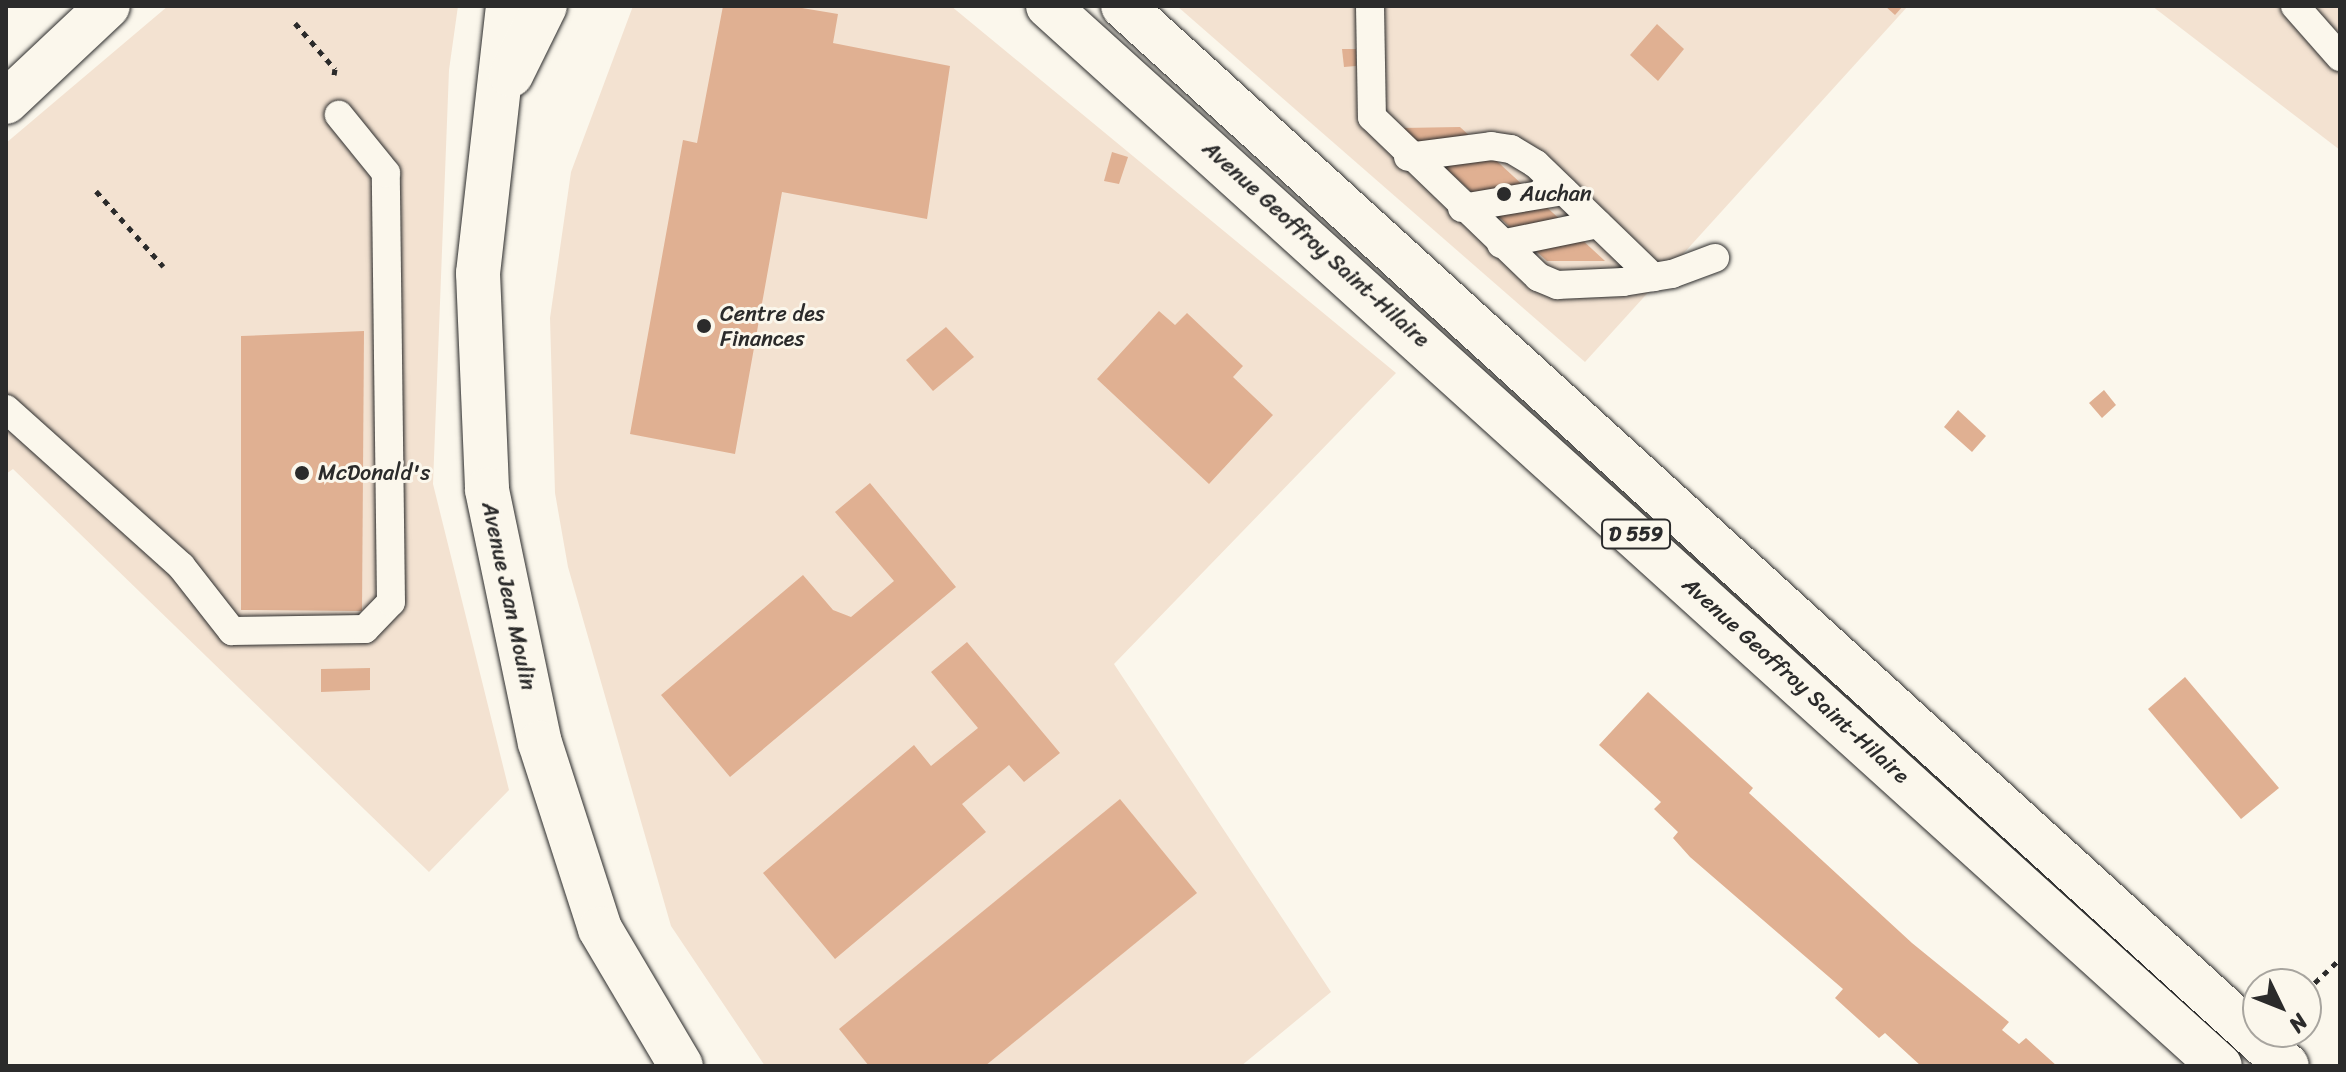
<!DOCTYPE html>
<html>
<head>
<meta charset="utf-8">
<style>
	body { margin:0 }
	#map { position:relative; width:2346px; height:1072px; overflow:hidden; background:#fbf7ec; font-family:Sriracha,sans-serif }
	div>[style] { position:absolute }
	.built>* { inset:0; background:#f3e2d1 }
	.building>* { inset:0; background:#e0b092 }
	.path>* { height:5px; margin-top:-2.5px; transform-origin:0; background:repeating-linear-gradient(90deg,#2b2b2b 0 6px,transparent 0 12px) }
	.roads { filter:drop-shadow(0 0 2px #2b2b2b) drop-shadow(0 0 2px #2b2b2b) }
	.lane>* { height:28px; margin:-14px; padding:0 14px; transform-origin:14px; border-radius:14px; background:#fbf7ec }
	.street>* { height:44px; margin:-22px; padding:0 22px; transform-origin:22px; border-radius:22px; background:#fbf7ec }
	.primary>* { height:44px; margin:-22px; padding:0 22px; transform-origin:22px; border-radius:22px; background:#fbf7ec }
	.dots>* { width:22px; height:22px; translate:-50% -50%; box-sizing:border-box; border:4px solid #fbf7ec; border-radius:50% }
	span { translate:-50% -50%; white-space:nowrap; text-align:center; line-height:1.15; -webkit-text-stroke:6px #fbf7ec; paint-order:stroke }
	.shield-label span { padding:2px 6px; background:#fbf7ec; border:2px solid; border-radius:6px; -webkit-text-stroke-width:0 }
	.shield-label { font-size:20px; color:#2b2b2b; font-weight:700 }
	.poi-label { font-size:22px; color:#2b2b2b }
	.left { translate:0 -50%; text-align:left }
	.street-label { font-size:22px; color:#2b2b2b }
	.frame { position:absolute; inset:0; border:8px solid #2b2b2b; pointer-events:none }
	.north { position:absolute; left:2242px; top:968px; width:80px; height:80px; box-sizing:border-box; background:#fbf7ec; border:2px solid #a8a59f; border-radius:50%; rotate:133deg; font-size:22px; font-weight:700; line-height:32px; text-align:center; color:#2b2b2b }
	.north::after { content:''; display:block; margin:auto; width:28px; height:36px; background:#2b2b2b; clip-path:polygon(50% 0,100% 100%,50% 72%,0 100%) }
</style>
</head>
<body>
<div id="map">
	<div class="built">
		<i style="clip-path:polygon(168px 6px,458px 6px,449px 70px,433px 484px,509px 790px,429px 872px,13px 469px,6px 474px,6px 143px)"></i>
		<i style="clip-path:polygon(633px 6px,951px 6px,1396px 373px,1114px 664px,1331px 992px,1241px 1066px,765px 1066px,671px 926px,568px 567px,555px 493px,550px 318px,571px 172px)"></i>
		<i style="clip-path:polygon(1177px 6px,1908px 6px,1585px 362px)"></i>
		<i style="clip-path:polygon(2152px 6px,2340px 6px,2340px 150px)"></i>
	</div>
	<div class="building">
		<i style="clip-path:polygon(723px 6px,790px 6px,838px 14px,833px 43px,950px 66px,927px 219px,782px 192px,735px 454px,630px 434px,683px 140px,697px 143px)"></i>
		<i style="clip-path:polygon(1885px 6px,1903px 6px,1895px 15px)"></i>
		<i style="clip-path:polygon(1657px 24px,1684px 49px,1658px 81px,1630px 55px)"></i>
		<i style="clip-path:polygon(1342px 49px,1356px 49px,1356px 66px,1344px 67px)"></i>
		<i style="clip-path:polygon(1460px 127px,1605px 261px,1547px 261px,1402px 128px)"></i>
		<i style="clip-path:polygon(1112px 152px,1128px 157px,1119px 184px,1104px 181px)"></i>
		<i style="clip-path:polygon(1159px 311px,1175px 325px,1187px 313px,1243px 366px,1233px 377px,1273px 415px,1209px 484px,1097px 379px)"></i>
		<i style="clip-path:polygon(946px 327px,974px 357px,933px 391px,906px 360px)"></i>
		<i style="clip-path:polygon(364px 331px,362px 611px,241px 610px,241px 336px)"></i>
		<i style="clip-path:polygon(2104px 390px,2116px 405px,2102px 418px,2089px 403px)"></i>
		<i style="clip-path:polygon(1958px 410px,1986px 436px,1972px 452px,1944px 427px)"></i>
		<i style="clip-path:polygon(870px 483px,956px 587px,730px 777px,661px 695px,803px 575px,833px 610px,851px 617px,894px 581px,835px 512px)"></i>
		<i style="clip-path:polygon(967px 642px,1060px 753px,1024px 782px,1009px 765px,962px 804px,986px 832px,835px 959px,763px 873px,914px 745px,931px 766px,978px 728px,931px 672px)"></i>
		<i style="clip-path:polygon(370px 668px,370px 690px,321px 692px,321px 669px)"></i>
		<i style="clip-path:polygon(2185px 677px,2279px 788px,2241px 819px,2148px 709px)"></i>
		<i style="clip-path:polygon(1648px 692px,1753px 788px,1749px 793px,1912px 943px,2009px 1022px,2002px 1030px,2019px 1044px,2026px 1038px,2057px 1066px,1921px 1066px,1885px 1033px,1879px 1038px,1835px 998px,1843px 989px,1690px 857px,1673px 838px,1678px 832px,1654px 809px,1661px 802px,1599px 745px)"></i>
		<i style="clip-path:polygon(1120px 799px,1197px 893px,985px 1066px,869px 1066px,839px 1029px)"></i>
	</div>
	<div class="path">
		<i style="left:295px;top:23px;width:61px;rotate:49deg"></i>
		<i style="left:335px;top:69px;width:6px;rotate:99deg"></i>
		<i style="left:96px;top:191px;width:101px;rotate:48.2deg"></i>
		<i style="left:2306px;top:991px;width:47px;rotate:-43.3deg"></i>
	</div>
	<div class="roads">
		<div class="lane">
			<i style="left:1370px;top:6px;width:111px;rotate:89deg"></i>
			<i style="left:1372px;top:117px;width:231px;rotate:43.9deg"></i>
			<i style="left:1538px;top:277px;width:21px;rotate:23deg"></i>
			<i style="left:1557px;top:285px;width:66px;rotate:-2.6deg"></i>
			<i style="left:1623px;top:282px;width:50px;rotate:-9.3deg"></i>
			<i style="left:1672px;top:274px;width:46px;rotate:-20.4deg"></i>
			<i style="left:2295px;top:6px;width:68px;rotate:48.6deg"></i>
			<i style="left:1408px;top:157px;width:84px;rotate:-7.5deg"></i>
			<i style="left:1491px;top:146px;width:20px;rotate:9deg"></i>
			<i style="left:1511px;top:149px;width:29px;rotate:31deg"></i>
			<i style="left:1536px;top:164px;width:163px;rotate:44deg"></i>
			<i style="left:1462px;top:208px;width:103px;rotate:-9.5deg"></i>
			<i style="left:1501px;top:244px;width:99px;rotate:-11.7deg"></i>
			<i style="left:6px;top:409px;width:235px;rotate:41.9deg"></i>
			<i style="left:181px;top:566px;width:83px;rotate:51.9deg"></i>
			<i style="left:232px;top:631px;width:133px;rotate:-0.9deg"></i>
			<i style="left:365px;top:629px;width:37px;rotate:-46deg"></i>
			<i style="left:391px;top:602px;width:429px;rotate:-90.7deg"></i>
			<i style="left:386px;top:173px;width:75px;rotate:-129deg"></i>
		</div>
		<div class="street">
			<i style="left:508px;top:6px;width:269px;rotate:96.4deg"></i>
			<i style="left:478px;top:273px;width:217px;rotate:87.6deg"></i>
			<i style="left:487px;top:490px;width:258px;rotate:78.2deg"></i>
			<i style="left:540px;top:743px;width:195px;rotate:72.1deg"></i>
			<i style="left:600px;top:929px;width:159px;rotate:59.4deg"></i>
			<i style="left:511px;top:75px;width:77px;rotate:-63.8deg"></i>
			<i style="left:6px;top:102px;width:140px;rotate:-43.3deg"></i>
		</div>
		<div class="primary">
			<i style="left:1048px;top:6px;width:1580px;rotate:42.13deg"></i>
			<i style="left:1123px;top:6px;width:1574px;rotate:42.32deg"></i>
		</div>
	</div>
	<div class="dots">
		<i style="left:1504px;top:194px;background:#2b2b2b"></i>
		<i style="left:704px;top:326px;background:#2b2b2b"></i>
		<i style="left:302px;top:473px;background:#2b2b2b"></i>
	</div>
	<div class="shield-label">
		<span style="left:1636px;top:534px">D 559</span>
	</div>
	<div class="poi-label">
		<span class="left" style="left:1520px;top:194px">Auchan</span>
		<span class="left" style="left:720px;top:326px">Centre des<br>Finances</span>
		<span class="left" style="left:318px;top:473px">McDonald's</span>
	</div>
	<div class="street-label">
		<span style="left:1316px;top:244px;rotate:42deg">Avenue Geoffroy Saint-Hilaire</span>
		<span style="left:509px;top:596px;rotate:78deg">Avenue Jean Moulin</span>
		<span style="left:1796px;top:680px;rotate:42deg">Avenue Geoffroy Saint-Hilaire</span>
	</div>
	<div class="frame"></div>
	<div class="north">N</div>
</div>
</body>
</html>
